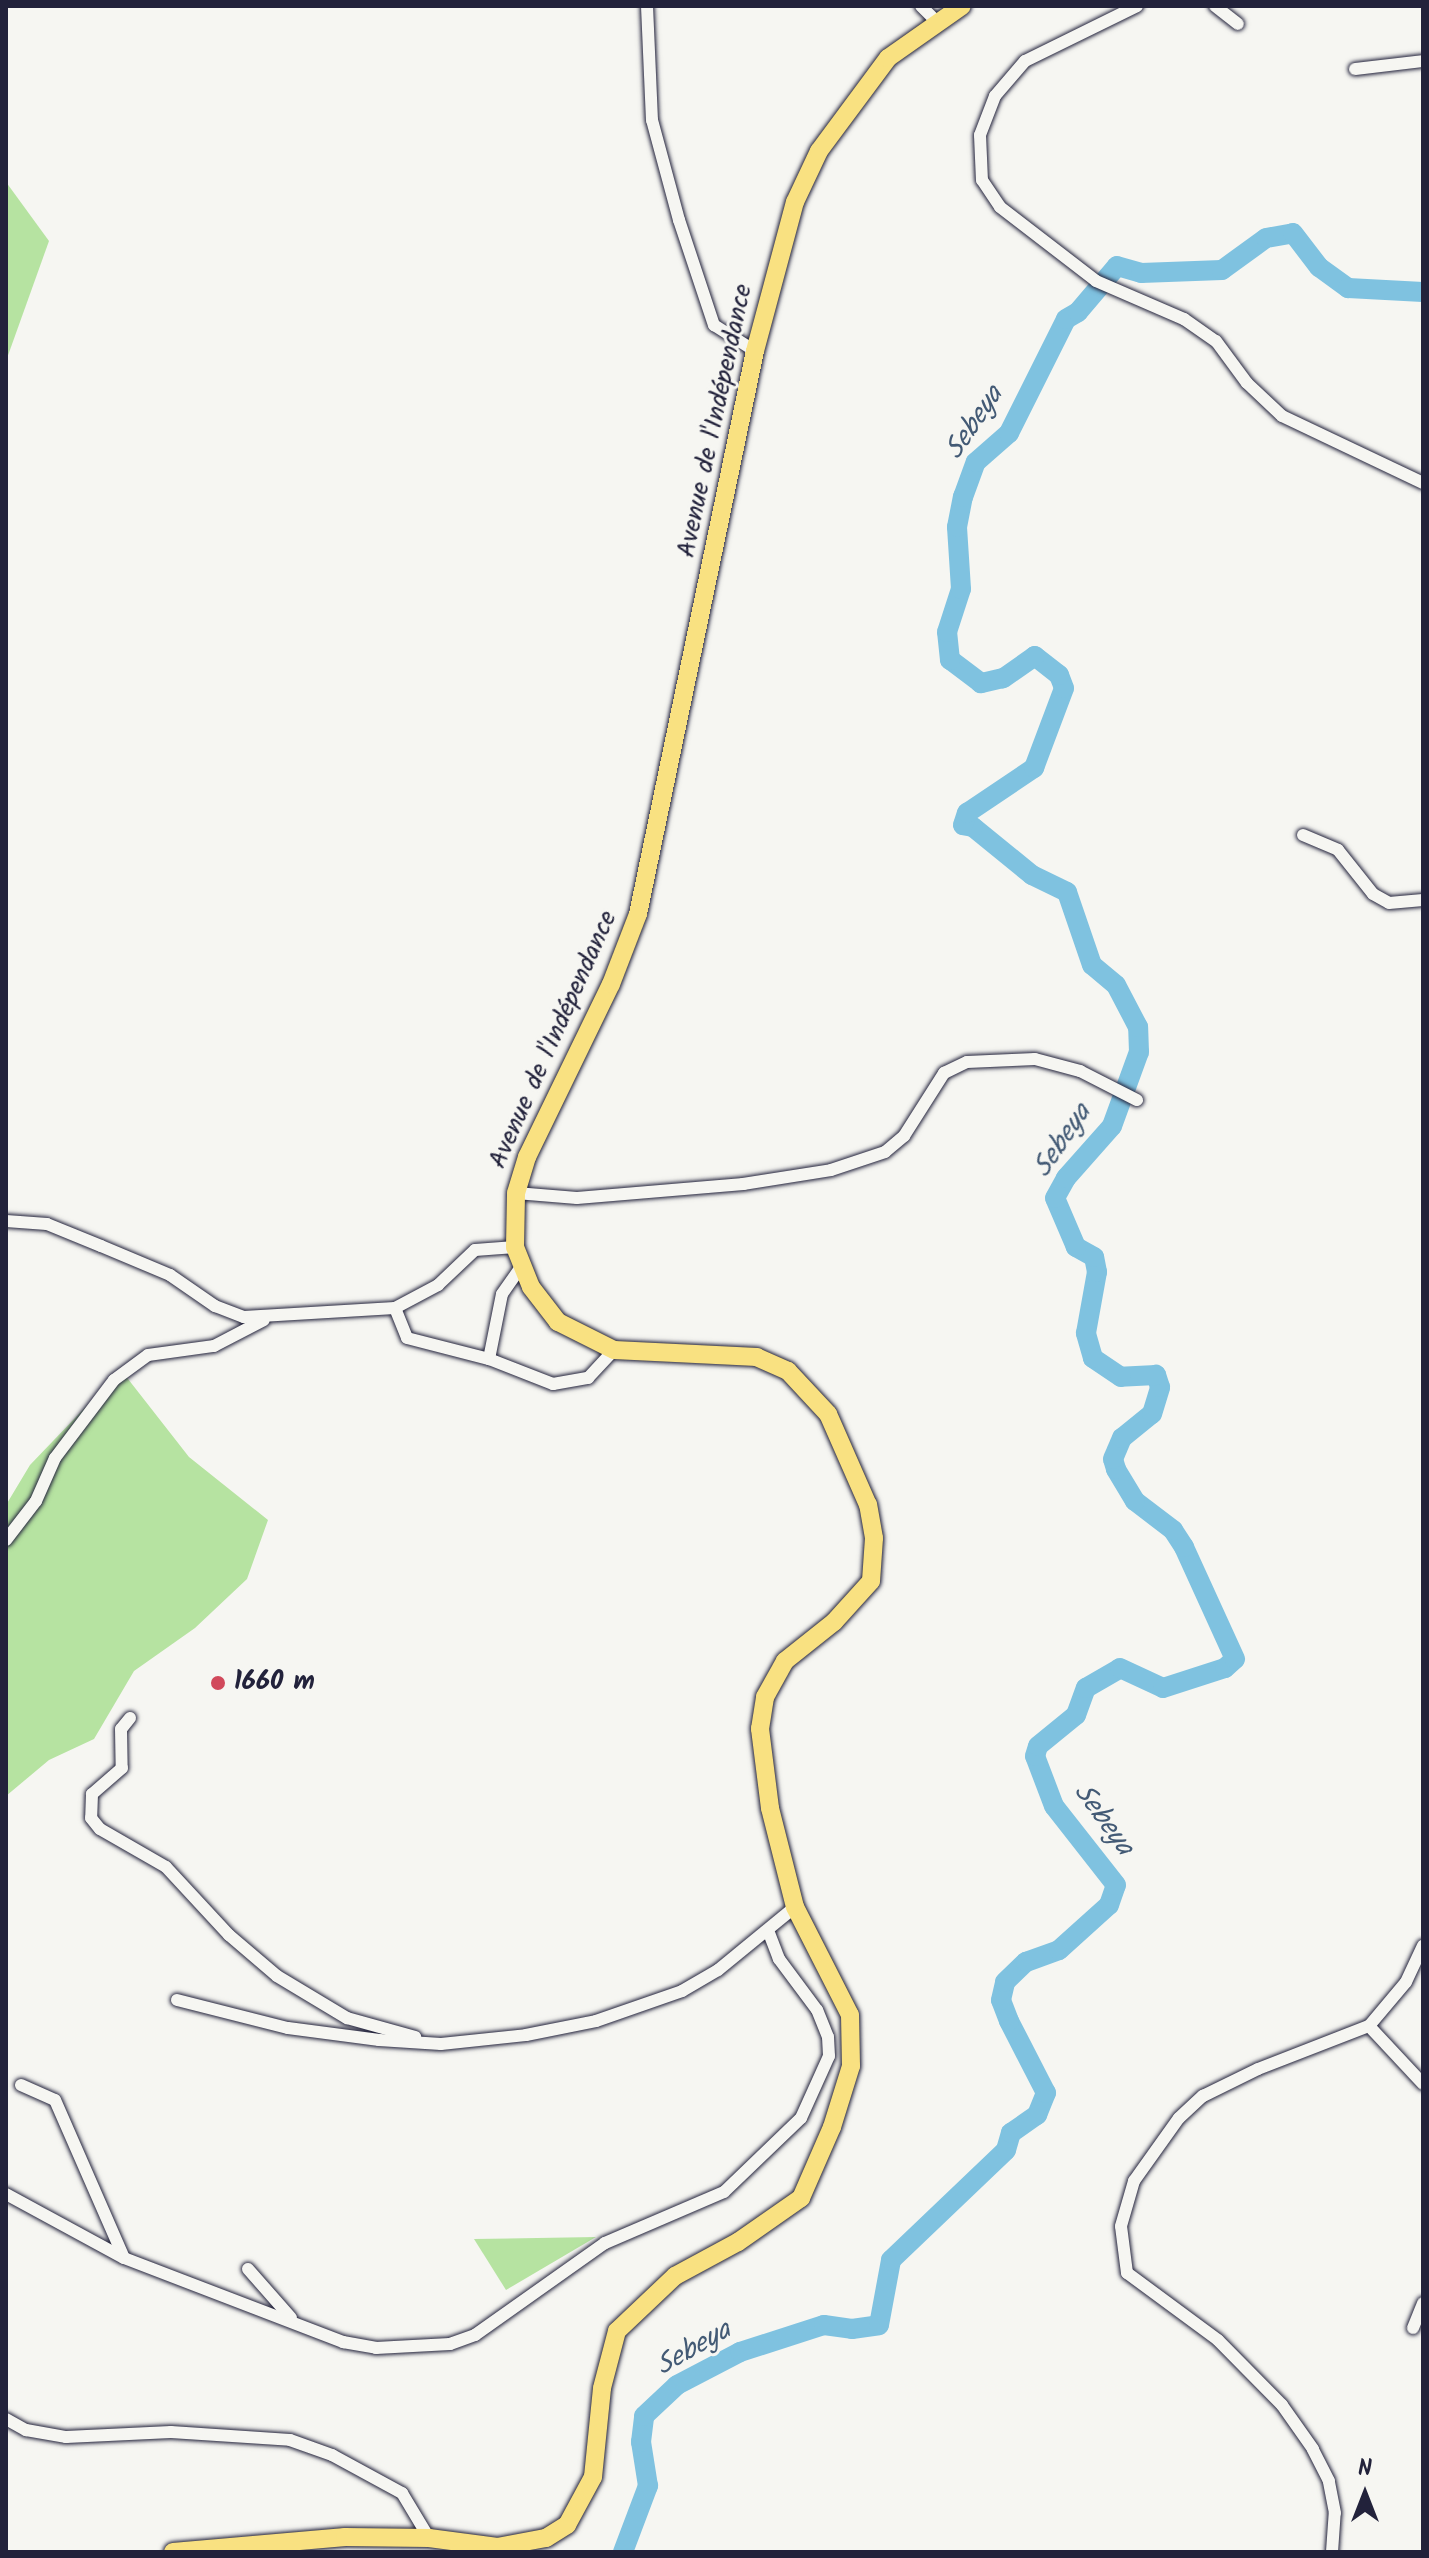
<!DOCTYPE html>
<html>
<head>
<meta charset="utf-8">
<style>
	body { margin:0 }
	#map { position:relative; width:1429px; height:2558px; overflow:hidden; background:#f6f6f2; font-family:Kalam,sans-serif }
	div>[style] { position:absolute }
	.green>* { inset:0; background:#b6e3a1 }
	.river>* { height:20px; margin:-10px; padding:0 10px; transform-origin:10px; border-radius:10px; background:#7fc2e0 }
	.roads { filter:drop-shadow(0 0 2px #22223b) drop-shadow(0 0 2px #22223b) }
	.minor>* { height:12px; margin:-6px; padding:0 6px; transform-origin:6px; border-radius:6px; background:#f6f6f2 }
	.highway>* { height:18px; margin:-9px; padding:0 9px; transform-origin:9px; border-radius:9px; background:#f9e181 }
	.dots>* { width:22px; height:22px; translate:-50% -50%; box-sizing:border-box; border:4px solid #f6f6f2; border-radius:50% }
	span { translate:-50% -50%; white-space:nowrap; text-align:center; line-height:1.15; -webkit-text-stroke:6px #f6f6f2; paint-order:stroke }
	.street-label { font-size:26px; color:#22223b }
	.poi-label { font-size:26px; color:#22223b; font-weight:700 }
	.left { translate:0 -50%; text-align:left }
	.water-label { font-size:28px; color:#435a75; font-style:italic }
	.frame { position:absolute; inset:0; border:8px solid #22223b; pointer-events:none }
	.north { position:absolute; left:1325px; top:2454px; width:80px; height:80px; -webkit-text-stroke:6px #f6f6f2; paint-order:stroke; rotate:0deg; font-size:22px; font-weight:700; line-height:32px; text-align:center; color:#22223b }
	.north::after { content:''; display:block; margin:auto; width:28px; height:36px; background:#22223b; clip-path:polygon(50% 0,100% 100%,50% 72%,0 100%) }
</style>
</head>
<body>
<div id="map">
	<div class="green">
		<i style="clip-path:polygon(6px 182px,49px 241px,6px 361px)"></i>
		<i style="clip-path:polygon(121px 1370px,189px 1457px,268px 1520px,247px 1579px,195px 1628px,134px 1671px,94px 1739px,49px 1760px,6px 1796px,6px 1505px,30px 1465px)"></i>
		<i style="clip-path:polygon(596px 2237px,506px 2290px,474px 2239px)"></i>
	</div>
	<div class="river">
		<i style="left:623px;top:2552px;width:71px;rotate:-69.3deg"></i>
		<i style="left:648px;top:2486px;width:45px;rotate:-99deg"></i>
		<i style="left:641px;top:2442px;width:26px;rotate:-83deg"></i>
		<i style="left:644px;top:2416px;width:45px;rotate:-43.2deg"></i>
		<i style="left:677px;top:2385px;width:71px;rotate:-27.6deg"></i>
		<i style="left:740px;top:2352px;width:88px;rotate:-17.8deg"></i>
		<i style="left:824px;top:2325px;width:28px;rotate:8deg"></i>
		<i style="left:852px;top:2329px;width:27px;rotate:-8deg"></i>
		<i style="left:879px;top:2325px;width:66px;rotate:-79.5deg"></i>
		<i style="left:891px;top:2260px;width:159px;rotate:-43.7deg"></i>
		<i style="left:1006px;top:2150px;width:18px;rotate:-74deg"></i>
		<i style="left:1011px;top:2133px;width:32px;rotate:-35deg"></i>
		<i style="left:1037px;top:2115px;width:24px;rotate:-68deg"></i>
		<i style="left:1046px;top:2093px;width:81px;rotate:-117.2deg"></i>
		<i style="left:1009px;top:2021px;width:22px;rotate:-111deg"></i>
		<i style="left:1001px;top:2000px;width:18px;rotate:-77deg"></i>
		<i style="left:1005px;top:1982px;width:29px;rotate:-44deg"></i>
		<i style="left:1026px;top:1962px;width:35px;rotate:-20deg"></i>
		<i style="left:1059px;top:1950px;width:67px;rotate:-42deg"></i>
		<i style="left:1109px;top:1905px;width:21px;rotate:-71deg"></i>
		<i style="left:1116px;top:1885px;width:100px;rotate:-128.1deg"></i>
		<i style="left:1054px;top:1806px;width:53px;rotate:-110.8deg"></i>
		<i style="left:1035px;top:1756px;width:10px;rotate:-73deg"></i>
		<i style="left:1038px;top:1746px;width:49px;rotate:-39.2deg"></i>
		<i style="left:1076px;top:1715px;width:29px;rotate:-70deg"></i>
		<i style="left:1086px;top:1688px;width:39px;rotate:-30deg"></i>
		<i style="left:1120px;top:1668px;width:47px;rotate:24.9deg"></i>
		<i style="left:1163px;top:1688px;width:65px;rotate:-17.9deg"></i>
		<i style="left:1225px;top:1668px;width:13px;rotate:-42deg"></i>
		<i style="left:1235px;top:1659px;width:123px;rotate:-114.5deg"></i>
		<i style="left:1184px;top:1547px;width:20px;rotate:-123deg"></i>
		<i style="left:1173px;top:1530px;width:48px;rotate:-142.7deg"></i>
		<i style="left:1135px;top:1501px;width:37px;rotate:-121deg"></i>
		<i style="left:1116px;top:1469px;width:10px;rotate:-107deg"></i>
		<i style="left:1113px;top:1459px;width:23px;rotate:-67deg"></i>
		<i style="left:1122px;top:1438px;width:38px;rotate:-39deg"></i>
		<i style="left:1152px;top:1414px;width:28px;rotate:-73deg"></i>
		<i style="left:1160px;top:1387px;width:13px;rotate:-108deg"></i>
		<i style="left:1156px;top:1375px;width:35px;rotate:177deg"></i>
		<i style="left:1121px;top:1377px;width:34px;rotate:-146deg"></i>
		<i style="left:1093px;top:1358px;width:26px;rotate:-106deg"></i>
		<i style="left:1086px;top:1333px;width:62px;rotate:-79.8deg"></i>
		<i style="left:1097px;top:1272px;width:15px;rotate:-101deg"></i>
		<i style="left:1094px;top:1257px;width:21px;rotate:-151deg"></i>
		<i style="left:1076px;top:1247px;width:53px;rotate:-113.2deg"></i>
		<i style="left:1055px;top:1198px;width:23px;rotate:-61deg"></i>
		<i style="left:1066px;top:1178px;width:69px;rotate:-48.5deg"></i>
		<i style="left:1112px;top:1126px;width:79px;rotate:-70deg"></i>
		<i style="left:1139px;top:1052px;width:25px;rotate:-92deg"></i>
		<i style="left:1138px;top:1027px;width:47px;rotate:-117.6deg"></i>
		<i style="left:1116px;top:985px;width:31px;rotate:-140deg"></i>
		<i style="left:1092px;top:965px;width:77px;rotate:-108.9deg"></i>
		<i style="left:1067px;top:892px;width:39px;rotate:-154deg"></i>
		<i style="left:1032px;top:875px;width:76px;rotate:-140.9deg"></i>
		<i style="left:973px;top:827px;width:10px;rotate:-169deg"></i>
		<i style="left:963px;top:825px;width:13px;rotate:-72deg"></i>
		<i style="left:967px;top:813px;width:81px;rotate:-33.9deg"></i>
		<i style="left:1034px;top:768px;width:85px;rotate:-69.4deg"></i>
		<i style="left:1064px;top:688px;width:14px;rotate:-111deg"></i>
		<i style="left:1059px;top:675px;width:31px;rotate:-142deg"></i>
		<i style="left:1035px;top:656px;width:39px;rotate:145deg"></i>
		<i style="left:1003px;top:678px;width:23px;rotate:167deg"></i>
		<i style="left:981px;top:683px;width:39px;rotate:-143deg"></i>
		<i style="left:950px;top:660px;width:28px;rotate:-96deg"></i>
		<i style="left:947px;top:632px;width:45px;rotate:-72deg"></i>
		<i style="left:961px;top:589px;width:62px;rotate:-93.7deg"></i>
		<i style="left:957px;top:527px;width:31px;rotate:-79deg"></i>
		<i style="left:963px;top:497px;width:37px;rotate:-70deg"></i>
		<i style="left:976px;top:462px;width:44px;rotate:-41.3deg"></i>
		<i style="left:1009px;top:433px;width:127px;rotate:-63.4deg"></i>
		<i style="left:1066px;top:319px;width:14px;rotate:-30deg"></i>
		<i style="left:1078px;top:312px;width:60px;rotate:-49.7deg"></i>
		<i style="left:1117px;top:266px;width:25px;rotate:16deg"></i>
		<i style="left:1141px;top:273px;width:81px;rotate:-2.1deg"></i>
		<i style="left:1222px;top:270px;width:54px;rotate:-36deg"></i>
		<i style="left:1266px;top:238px;width:27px;rotate:-10deg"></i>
		<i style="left:1293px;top:233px;width:43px;rotate:52.6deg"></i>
		<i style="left:1319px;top:267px;width:36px;rotate:36deg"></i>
		<i style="left:1348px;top:288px;width:75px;rotate:3.1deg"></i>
	</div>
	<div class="roads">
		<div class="minor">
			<i style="left:647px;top:6px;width:114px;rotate:87.5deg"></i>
			<i style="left:652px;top:120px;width:104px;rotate:74.9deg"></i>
			<i style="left:679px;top:220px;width:111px;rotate:71.6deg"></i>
			<i style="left:714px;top:325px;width:49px;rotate:32.4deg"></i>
			<i style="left:921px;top:6px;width:21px;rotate:45deg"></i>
			<i style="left:1137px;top:6px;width:125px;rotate:153.8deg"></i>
			<i style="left:1025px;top:61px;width:46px;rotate:130.6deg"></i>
			<i style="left:995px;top:96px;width:42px;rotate:111deg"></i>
			<i style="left:980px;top:135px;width:45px;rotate:87.5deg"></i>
			<i style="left:982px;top:180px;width:32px;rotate:56deg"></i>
			<i style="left:1000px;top:207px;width:121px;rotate:37.6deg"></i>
			<i style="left:1096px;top:281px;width:96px;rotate:23.4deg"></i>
			<i style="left:1184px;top:319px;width:39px;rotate:35deg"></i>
			<i style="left:1216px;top:341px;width:52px;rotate:53.6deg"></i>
			<i style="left:1247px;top:383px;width:48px;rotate:43.3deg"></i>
			<i style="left:1282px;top:416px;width:156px;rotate:25.4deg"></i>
			<i style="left:1215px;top:6px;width:29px;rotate:38deg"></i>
			<i style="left:1355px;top:69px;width:68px;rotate:-6.7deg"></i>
			<i style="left:1303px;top:835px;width:38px;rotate:23deg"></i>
			<i style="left:1338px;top:850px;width:56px;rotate:51.5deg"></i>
			<i style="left:1373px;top:894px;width:18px;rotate:29deg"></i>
			<i style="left:1389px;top:903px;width:34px;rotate:-5deg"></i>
			<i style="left:516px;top:1193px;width:61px;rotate:4.7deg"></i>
			<i style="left:577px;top:1198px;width:167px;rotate:-4.8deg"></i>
			<i style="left:743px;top:1184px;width:89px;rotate:-9deg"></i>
			<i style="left:831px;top:1170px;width:57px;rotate:-18.4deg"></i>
			<i style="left:885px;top:1152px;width:25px;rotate:-40deg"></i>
			<i style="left:904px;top:1136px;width:75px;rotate:-57.6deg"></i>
			<i style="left:944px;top:1073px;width:25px;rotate:-26deg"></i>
			<i style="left:967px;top:1062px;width:68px;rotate:-2.5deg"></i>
			<i style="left:1035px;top:1059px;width:47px;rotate:14.9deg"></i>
			<i style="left:1080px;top:1071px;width:64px;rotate:27deg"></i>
			<i style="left:6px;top:1221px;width:41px;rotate:4.2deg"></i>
			<i style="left:47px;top:1224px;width:58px;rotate:22.2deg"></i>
			<i style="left:101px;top:1246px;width:75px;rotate:22.8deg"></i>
			<i style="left:170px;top:1275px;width:55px;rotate:34.6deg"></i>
			<i style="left:215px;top:1306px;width:31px;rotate:21deg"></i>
			<i style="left:244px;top:1317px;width:151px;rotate:-3.4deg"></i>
			<i style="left:395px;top:1308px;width:49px;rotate:-28.1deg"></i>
			<i style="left:438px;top:1285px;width:51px;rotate:-43.4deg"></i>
			<i style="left:475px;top:1250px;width:40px;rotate:-4.3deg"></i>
			<i style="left:395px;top:1308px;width:32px;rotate:68deg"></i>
			<i style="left:407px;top:1338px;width:85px;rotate:14.4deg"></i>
			<i style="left:489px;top:1359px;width:69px;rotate:21.3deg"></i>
			<i style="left:553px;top:1384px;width:36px;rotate:-10deg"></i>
			<i style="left:588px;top:1378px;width:38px;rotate:-47deg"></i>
			<i style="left:489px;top:1359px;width:66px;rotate:-78.7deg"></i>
			<i style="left:502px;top:1294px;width:35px;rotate:-55deg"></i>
			<i style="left:6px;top:1540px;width:49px;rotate:-52.4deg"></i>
			<i style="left:36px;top:1501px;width:47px;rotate:-66.2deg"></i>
			<i style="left:55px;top:1458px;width:98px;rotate:-52.9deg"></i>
			<i style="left:114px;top:1380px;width:42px;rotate:-36.3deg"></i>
			<i style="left:148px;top:1355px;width:67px;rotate:-7.8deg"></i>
			<i style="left:214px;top:1346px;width:56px;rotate:-27.5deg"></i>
			<i style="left:130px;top:1718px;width:14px;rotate:129deg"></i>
			<i style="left:121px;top:1729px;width:39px;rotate:89deg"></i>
			<i style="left:122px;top:1768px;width:40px;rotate:139deg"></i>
			<i style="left:92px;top:1794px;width:24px;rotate:92deg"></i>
			<i style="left:91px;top:1818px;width:14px;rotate:51deg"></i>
			<i style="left:100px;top:1829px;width:76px;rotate:29.9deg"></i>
			<i style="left:166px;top:1867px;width:93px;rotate:47.2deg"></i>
			<i style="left:229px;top:1935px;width:63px;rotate:40.5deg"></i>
			<i style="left:277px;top:1976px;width:82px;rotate:31deg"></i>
			<i style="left:347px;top:2018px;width:71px;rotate:15.6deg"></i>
			<i style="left:177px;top:2000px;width:114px;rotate:14.2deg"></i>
			<i style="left:288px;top:2028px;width:92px;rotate:7.5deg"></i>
			<i style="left:379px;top:2040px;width:62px;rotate:3.7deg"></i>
			<i style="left:441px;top:2044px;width:85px;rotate:-6deg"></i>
			<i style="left:526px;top:2035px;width:71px;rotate:-11.3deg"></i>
			<i style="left:596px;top:2021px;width:91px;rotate:-19.2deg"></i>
			<i style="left:682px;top:1991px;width:42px;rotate:-30.3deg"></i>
			<i style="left:718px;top:1970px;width:99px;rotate:-39.3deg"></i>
			<i style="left:1369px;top:2026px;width:79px;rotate:47deg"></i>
			<i style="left:21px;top:2085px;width:37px;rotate:24deg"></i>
			<i style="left:55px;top:2100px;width:172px;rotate:66.4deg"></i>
			<i style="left:6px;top:2194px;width:134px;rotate:28.5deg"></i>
			<i style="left:124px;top:2258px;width:235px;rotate:21deg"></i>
			<i style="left:343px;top:2342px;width:34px;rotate:10deg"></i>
			<i style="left:376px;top:2348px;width:74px;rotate:-3.1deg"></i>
			<i style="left:450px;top:2344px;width:27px;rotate:-20deg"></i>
			<i style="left:475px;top:2335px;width:159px;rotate:-35.3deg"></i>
			<i style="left:605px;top:2243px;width:129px;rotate:-23.2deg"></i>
			<i style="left:724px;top:2192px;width:107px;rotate:-43.9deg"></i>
			<i style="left:801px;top:2118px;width:68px;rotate:-65.7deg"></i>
			<i style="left:829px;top:2056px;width:19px;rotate:-93deg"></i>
			<i style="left:828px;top:2037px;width:29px;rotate:-112deg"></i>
			<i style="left:817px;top:2010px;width:64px;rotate:-126.7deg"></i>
			<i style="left:779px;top:1959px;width:30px;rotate:-111deg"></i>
			<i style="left:248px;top:2269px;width:65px;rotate:48.7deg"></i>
			<i style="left:1413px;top:2328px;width:27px;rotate:-68deg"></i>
			<i style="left:6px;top:2419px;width:23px;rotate:29deg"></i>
			<i style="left:26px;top:2430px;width:41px;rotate:9.9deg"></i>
			<i style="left:66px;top:2437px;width:105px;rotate:-2.7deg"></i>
			<i style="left:171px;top:2432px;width:119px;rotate:3.8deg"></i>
			<i style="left:290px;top:2440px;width:45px;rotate:19.7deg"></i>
			<i style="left:332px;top:2455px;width:80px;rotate:28.5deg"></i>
			<i style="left:402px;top:2493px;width:52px;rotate:59deg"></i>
			<i style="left:1332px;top:2552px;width:39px;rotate:-86deg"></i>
			<i style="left:1335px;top:2513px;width:33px;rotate:-101deg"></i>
			<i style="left:1329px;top:2481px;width:36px;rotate:-117deg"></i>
			<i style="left:1313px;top:2449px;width:54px;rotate:-125.2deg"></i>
			<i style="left:1282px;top:2405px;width:91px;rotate:-134.6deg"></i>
			<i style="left:1218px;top:2340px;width:113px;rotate:-143.6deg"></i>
			<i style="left:1127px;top:2273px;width:47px;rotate:-97.3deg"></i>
			<i style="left:1121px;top:2226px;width:47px;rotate:-73.9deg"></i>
			<i style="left:1134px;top:2181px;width:77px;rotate:-54.5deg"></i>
			<i style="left:1179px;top:2118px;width:33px;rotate:-43deg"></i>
			<i style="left:1203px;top:2096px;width:61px;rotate:-26.1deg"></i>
			<i style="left:1258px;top:2069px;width:119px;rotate:-21.2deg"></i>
			<i style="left:1369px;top:2026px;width:57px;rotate:-49.9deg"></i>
			<i style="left:1406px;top:1982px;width:40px;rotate:-65deg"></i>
		</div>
		<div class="highway">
			<i style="left:173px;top:2552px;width:173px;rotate:-5deg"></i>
			<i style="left:345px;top:2537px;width:84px;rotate:0.7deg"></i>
			<i style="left:429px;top:2538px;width:69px;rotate:7.5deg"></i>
			<i style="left:497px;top:2547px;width:50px;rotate:-10.4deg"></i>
			<i style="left:546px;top:2538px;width:25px;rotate:-32deg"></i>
			<i style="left:567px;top:2525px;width:55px;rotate:-61.6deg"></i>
			<i style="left:593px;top:2477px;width:89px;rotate:-84.2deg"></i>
			<i style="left:602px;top:2388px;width:59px;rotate:-75.3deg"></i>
			<i style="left:617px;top:2331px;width:80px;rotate:-43.5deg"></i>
			<i style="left:675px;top:2276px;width:72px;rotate:-28.4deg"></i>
			<i style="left:738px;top:2242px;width:77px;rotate:-34.9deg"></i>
			<i style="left:801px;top:2198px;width:77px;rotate:-66.4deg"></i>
			<i style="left:832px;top:2127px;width:64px;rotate:-72.7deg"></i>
			<i style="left:851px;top:2066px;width:51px;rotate:-91.1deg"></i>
			<i style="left:850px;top:2015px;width:121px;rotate:-117deg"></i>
			<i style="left:795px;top:1907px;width:102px;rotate:-104.2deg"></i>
			<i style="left:770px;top:1808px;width:80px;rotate:-97.2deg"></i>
			<i style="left:760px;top:1729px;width:32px;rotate:-81deg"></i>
			<i style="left:765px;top:1697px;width:41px;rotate:-60.9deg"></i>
			<i style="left:785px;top:1661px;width:63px;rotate:-38.5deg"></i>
			<i style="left:834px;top:1622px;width:55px;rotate:-47.9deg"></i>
			<i style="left:871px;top:1581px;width:43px;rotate:-86deg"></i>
			<i style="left:874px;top:1538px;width:34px;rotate:-100deg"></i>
			<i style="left:868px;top:1505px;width:99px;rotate:-113.7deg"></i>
			<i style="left:828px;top:1414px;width:59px;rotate:-132.9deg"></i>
			<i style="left:788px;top:1371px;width:34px;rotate:-156deg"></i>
			<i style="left:757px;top:1357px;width:143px;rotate:-177.2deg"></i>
			<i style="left:614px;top:1350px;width:63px;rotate:-153.4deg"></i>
			<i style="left:558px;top:1322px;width:44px;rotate:-127.6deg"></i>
			<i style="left:531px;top:1287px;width:43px;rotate:-111.8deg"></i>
			<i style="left:515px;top:1247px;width:54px;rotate:-88.9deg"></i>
			<i style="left:516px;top:1193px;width:38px;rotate:-73deg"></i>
			<i style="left:527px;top:1157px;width:192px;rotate:-64.1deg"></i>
			<i style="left:611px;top:984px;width:75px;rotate:-68.9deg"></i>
			<i style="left:638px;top:914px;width:575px;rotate:-78.26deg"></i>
			<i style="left:755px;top:351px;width:154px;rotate:-75deg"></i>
			<i style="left:795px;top:202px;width:56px;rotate:-64.8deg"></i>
			<i style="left:819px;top:151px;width:116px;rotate:-53.4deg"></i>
			<i style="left:888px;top:58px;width:90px;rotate:-35.1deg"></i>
		</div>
	</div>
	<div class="dots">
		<i style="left:218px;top:1683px;background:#d1495b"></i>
	</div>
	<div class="street-label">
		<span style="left:716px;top:421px;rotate:-78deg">Avenue de l'Indépendance</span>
		<span style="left:554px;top:1040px;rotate:-66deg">Avenue de l'Indépendance</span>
	</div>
	<div class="poi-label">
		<span class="left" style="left:234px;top:1683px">1660 m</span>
	</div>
	<div class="water-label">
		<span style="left:975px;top:423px;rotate:-56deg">Sebeya</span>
		<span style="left:1063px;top:1141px;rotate:-56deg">Sebeya</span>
		<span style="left:1103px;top:1820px;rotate:54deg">Sebeya</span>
		<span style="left:694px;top:2349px;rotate:-30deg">Sebeya</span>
	</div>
	<div class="frame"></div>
	<div class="north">N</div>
</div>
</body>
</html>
